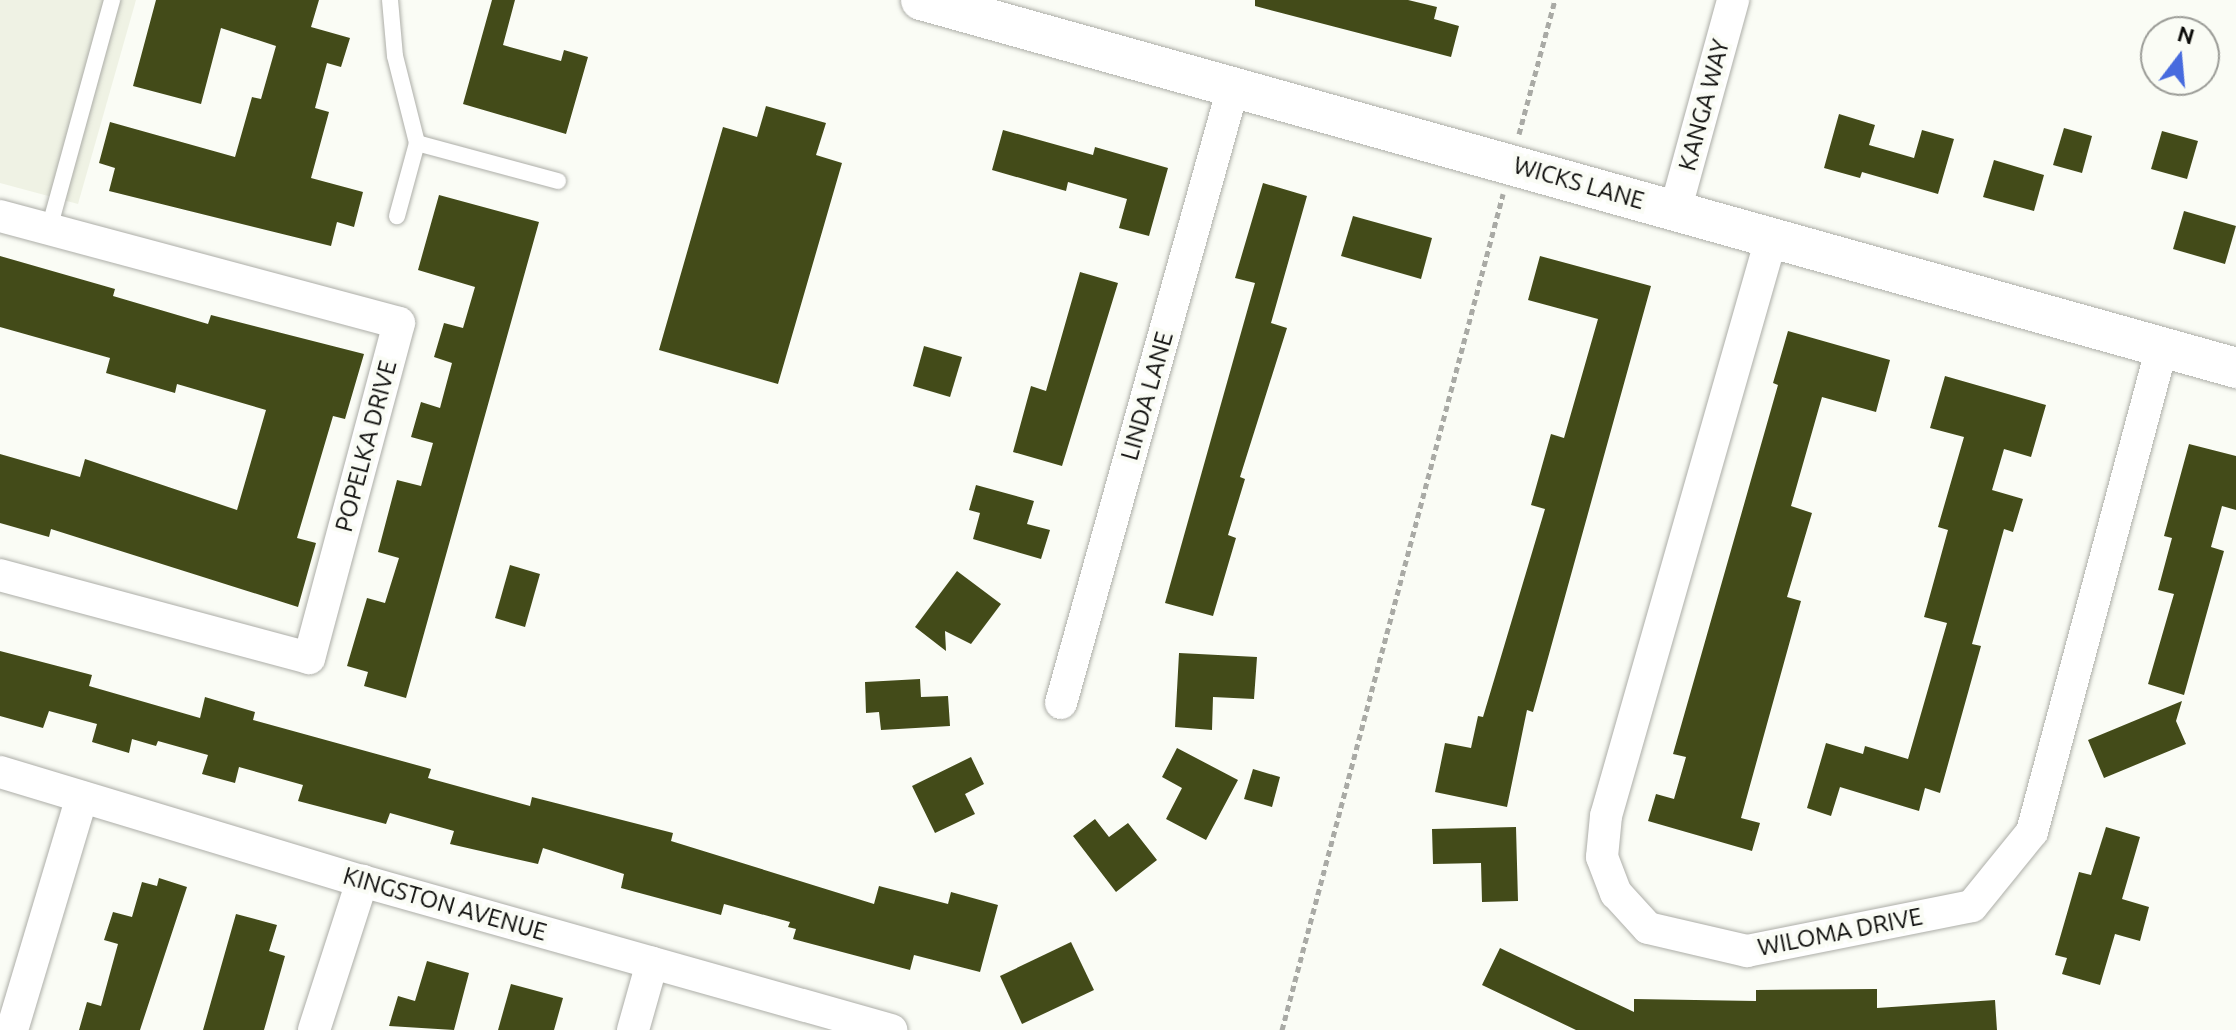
<!DOCTYPE html>
<html>
<head>
<meta charset="utf-8">
<style>
	body { margin:0 }
	#map { position:relative; width:2236px; height:1030px; overflow:hidden; background:#fafcf5; font-family:Ubuntu,sans-serif }
	div>[style] { position:absolute }
	.built>* { inset:0; background:#eff2e4 }
	.building>* { inset:0; background:#434b19 }
	.path>* { height:5px; margin-top:-2.5px; transform-origin:0; background:repeating-linear-gradient(90deg,#a9aaa5 0 6px,transparent 0 10px) }
	.roads { filter:drop-shadow(0 0 2px #adaea8) drop-shadow(0 0 2px #adaea8) }
	.service>* { height:16px; margin:-8px; padding:0 8px; transform-origin:8px; border-radius:8px; background:#fff }
	.minor>* { height:32px; margin:-16px; padding:0 16px; transform-origin:16px; border-radius:16px; background:#fff }
	.tertiary>* { height:40px; margin:-20px; padding:0 20px; transform-origin:20px; border-radius:20px; background:#fff }
	span { translate:-50% -50%; white-space:nowrap; text-align:center; line-height:1.15; -webkit-text-stroke:8px #fafcf5; paint-order:stroke }
	.street-label { font-size:24px; color:#0c0c0a }
	.north { position:absolute; left:2140px; top:16px; width:80px; height:80px; box-sizing:border-box; background:#fafcf5; border:2px solid #9b9c97; border-radius:50%; rotate:16deg; font-size:22px; font-weight:700; line-height:32px; text-align:center; color:#0c0c0a }
	.north::after { content:''; display:block; margin:auto; width:28px; height:36px; background:#476bde; clip-path:polygon(50% 0,100% 100%,50% 72%,0 100%) }
</style>
</head>
<body>
<div id="map">
	<div class="built">
		<i style="clip-path:polygon(0 0,136px 0,78px 204px,0 183px)"></i>
	</div>
	<div class="building">
		<i style="clip-path:polygon(156px 0,319px 0,311px 27px,350px 38px,341px 67px,327px 63px,315px 108px,329px 112px,311px 178px,363px 192px,354px 227px,337px 222px,331px 246px,109px 191px,115px 168px,99px 163px,110px 122px,235px 157px,252px 97px,261px 99px,276px 46px,221px 28px,201px 104px,133px 86px)"></i>
		<i style="clip-path:polygon(492px 0,515px 0,503px 45px,561px 61px,564px 50px,588px 57px,566px 134px,463px 104px)"></i>
		<i style="clip-path:polygon(1255px 0,1408px 0,1437px 7px,1434px 19px,1459px 26px,1451px 57px,1255px 6px)"></i>
		<i style="clip-path:polygon(766px 106px,826px 123px,816px 155px,842px 163px,778px 384px,659px 350px,723px 127px,757px 137px)"></i>
		<i style="clip-path:polygon(1839px 114px,1875px 125px,1869px 145px,1914px 158px,1922px 130px,1954px 139px,1938px 194px,1862px 172px,1860px 178px,1824px 168px)"></i>
		<i style="clip-path:polygon(2064px 128px,2092px 136px,2082px 173px,2053px 165px)"></i>
		<i style="clip-path:polygon(1003px 130px,1093px 155px,1095px 147px,1168px 168px,1149px 236px,1119px 228px,1127px 199px,1068px 182px,1066px 191px,992px 170px)"></i>
		<i style="clip-path:polygon(2162px 131px,2198px 141px,2187px 179px,2151px 169px)"></i>
		<i style="clip-path:polygon(1994px 160px,2044px 175px,2034px 211px,1983px 197px)"></i>
		<i style="clip-path:polygon(1263px 183px,1307px 196px,1271px 323px,1287px 328px,1240px 477px,1245px 479px,1228px 535px,1236px 538px,1213px 616px,1165px 603px,1255px 283px,1235px 278px)"></i>
		<i style="clip-path:polygon(439px 195px,539px 222px,406px 698px,364px 686px,368px 672px,347px 666px,367px 598px,385px 603px,399px 558px,378px 552px,397px 480px,421px 486px,433px 443px,411px 437px,421px 402px,440px 408px,452px 363px,434px 357px,444px 323px,463px 328px,475px 287px,418px 270px)"></i>
		<i style="clip-path:polygon(2184px 211px,2236px 226px,2225px 264px,2173px 249px)"></i>
		<i style="clip-path:polygon(1353px 216px,1432px 238px,1421px 279px,1341px 256px)"></i>
		<i style="clip-path:polygon(0 256px,115px 289px,113px 296px,208px 324px,211px 315px,364px 354px,345px 419px,333px 416px,297px 538px,316px 543px,298px 607px,51px 529px,49px 537px,0 523px,0 454px,80px 477px,85px 459px,237px 510px,266px 410px,177px 384px,175px 393px,106px 373px,110px 358px,0 327px)"></i>
		<i style="clip-path:polygon(1540px 256px,1651px 286px,1533px 712px,1527px 710px,1507px 807px,1435px 792px,1445px 743px,1471px 748px,1478px 716px,1483px 717px,1545px 509px,1531px 505px,1551px 434px,1564px 438px,1598px 319px,1528px 300px)"></i>
		<i style="clip-path:polygon(1080px 272px,1118px 283px,1062px 466px,1013px 452px,1031px 386px,1046px 391px)"></i>
		<i style="clip-path:polygon(1788px 331px,1890px 360px,1876px 412px,1822px 397px,1791px 506px,1812px 513px,1787px 597px,1801px 601px,1741px 818px,1760px 823px,1752px 851px,1648px 821px,1656px 794px,1674px 799px,1686px 757px,1673px 754px,1778px 385px,1773px 383px)"></i>
		<i style="clip-path:polygon(924px 346px,962px 357px,950px 397px,913px 386px)"></i>
		<i style="clip-path:polygon(1945px 376px,2046px 405px,2031px 457px,2004px 449px,1992px 490px,2023px 499px,2013px 532px,2004px 529px,1972px 644px,1981px 646px,1940px 793px,1925px 788px,1919px 811px,1840px 787px,1831px 816px,1807px 808px,1826px 743px,1863px 754px,1865px 746px,1908px 759px,1947px 623px,1924px 617px,1948px 530px,1938px 527px,1964px 437px,1930px 428px)"></i>
		<i style="clip-path:polygon(2189px 444px,2236px 456px,2236px 510px,2222px 506px,2211px 547px,2224px 551px,2184px 695px,2148px 684px,2174px 594px,2158px 590px,2172px 538px,2164px 536px)"></i>
		<i style="clip-path:polygon(976px 485px,1034px 501px,1027px 524px,1050px 530px,1041px 559px,973px 539px,980px 513px,969px 510px)"></i>
		<i style="clip-path:polygon(510px 565px,540px 574px,525px 627px,495px 618px)"></i>
		<i style="clip-path:polygon(957px 571px,1001px 604px,971px 644px,945px 631px,946px 651px,915px 627px)"></i>
		<i style="clip-path:polygon(0 651px,92px 675px,89px 686px,200px 718px,205px 697px,255px 712px,253px 720px,431px 769px,428px 778px,530px 806px,532px 797px,673px 833px,671px 841px,874px 904px,879px 886px,948px 904px,951px 892px,998px 905px,980px 972px,914px 955px,910px 970px,827px 948px,793px 939px,796px 929px,788px 927px,790px 922px,724px 904px,721px 915px,621px 888px,624px 874px,543px 848px,538px 864px,450px 844px,454px 831px,390px 813px,386px 824px,298px 801px,303px 785px,239px 767px,235px 783px,202px 774px,208px 755px,158px 741px,156px 746px,132px 739px,129px 753px,92px 742px,97px 724px,49px 711px,43px 728px,0 716px)"></i>
		<i style="clip-path:polygon(1179px 653px,1257px 657px,1254px 699px,1213px 697px,1212px 730px,1175px 727px)"></i>
		<i style="clip-path:polygon(920px 679px,921px 697px,948px 696px,950px 726px,881px 730px,879px 712px,866px 713px,865px 682px)"></i>
		<i style="clip-path:polygon(2182px 701px,2176px 721px,2186px 744px,2104px 778px,2088px 740px)"></i>
		<i style="clip-path:polygon(1177px 748px,1238px 780px,1206px 840px,1166px 819px,1182px 788px,1162px 777px)"></i>
		<i style="clip-path:polygon(971px 757px,984px 784px,965px 794px,975px 814px,935px 833px,912px 786px)"></i>
		<i style="clip-path:polygon(1253px 769px,1280px 777px,1272px 807px,1244px 799px)"></i>
		<i style="clip-path:polygon(1095px 819px,1109px 837px,1128px 823px,1157px 860px,1116px 892px,1073px 836px)"></i>
		<i style="clip-path:polygon(1516px 827px,1518px 901px,1482px 902px,1481px 863px,1433px 864px,1432px 829px)"></i>
		<i style="clip-path:polygon(2106px 827px,2140px 837px,2122px 899px,2149px 907px,2140px 941px,2115px 934px,2100px 985px,2062px 974px,2067px 958px,2055px 955px,2079px 872px,2091px 875px)"></i>
		<i style="clip-path:polygon(159px 878px,187px 887px,140px 1030px,79px 1030px,87px 1002px,101px 1006px,118px 944px,104px 940px,113px 912px,132px 917px,142px 882px,157px 886px)"></i>
		<i style="clip-path:polygon(236px 914px,277px 925px,269px 951px,285px 956px,264px 1030px,203px 1030px)"></i>
		<i style="clip-path:polygon(1071px 942px,1094px 990px,1022px 1024px,1000px 976px)"></i>
		<i style="clip-path:polygon(1500px 948px,1634px 1012px,1634px 999px,1756px 1001px,1756px 990px,1877px 989px,1877px 1008px,1995px 1000px,1997px 1030px,1576px 1030px,1482px 985px)"></i>
		<i style="clip-path:polygon(427px 961px,469px 973px,454px 1030px,389px 1026px,398px 996px,415px 1001px)"></i>
		<i style="clip-path:polygon(511px 984px,563px 998px,554px 1030px,498px 1030px)"></i>
	</div>
	<div class="path">
		<i style="left:1519px;top:134px;width:139px;rotate:-75deg"></i>
		<i style="left:1282px;top:1030px;width:865px;rotate:-75.19deg"></i>
	</div>
	<div class="roads">
		<div class="service">
			<i style="left:390px;top:0;width:56px;rotate:84.9deg"></i>
			<i style="left:395px;top:56px;width:90px;rotate:75.8deg"></i>
			<i style="left:417px;top:143px;width:76px;rotate:105.3deg"></i>
			<i style="left:417px;top:143px;width:146px;rotate:15.1deg"></i>
			<i style="left:49px;top:229px;width:238px;rotate:-74.6deg"></i>
		</div>
		<div class="minor">
			<i style="left:1675px;top:211px;width:219px;rotate:-74.6deg"></i>
			<i style="left:0;top:216px;width:413px;rotate:15deg"></i>
			<i style="left:399px;top:323px;width:347px;rotate:105deg"></i>
			<i style="left:309px;top:658px;width:320px;rotate:-165deg"></i>
			<i style="left:1771px;top:239px;width:600px;rotate:105.96deg"></i>
			<i style="left:1606px;top:816px;width:41px;rotate:95.6deg"></i>
			<i style="left:1602px;top:857px;width:39px;rotate:69deg"></i>
			<i style="left:1616px;top:893px;width:47px;rotate:47.6deg"></i>
			<i style="left:1648px;top:928px;width:102px;rotate:13.1deg"></i>
			<i style="left:1747px;top:951px;width:229px;rotate:-11.3deg"></i>
			<i style="left:1972px;top:906px;width:95px;rotate:-51deg"></i>
			<i style="left:2032px;top:832px;width:502px;rotate:-75deg"></i>
			<i style="left:1061px;top:703px;width:639px;rotate:-74.38deg"></i>
			<i style="left:0;top:772px;width:378px;rotate:16.8deg"></i>
			<i style="left:362px;top:881px;width:550px;rotate:15.73deg"></i>
			<i style="left:12px;top:1030px;width:243px;rotate:-73.3deg"></i>
			<i style="left:314px;top:1030px;width:157px;rotate:-72.1deg"></i>
			<i style="left:633px;top:1030px;width:70px;rotate:-74.2deg"></i>
		</div>
		<div class="tertiary">
			<i style="left:921px;top:0;width:1366px;rotate:15.63deg"></i>
		</div>
	</div>
	<div class="street-label">
		<span style="left:1704px;top:105px;rotate:-75deg">KANGA WAY</span>
		<span style="left:1579px;top:183px;rotate:16deg">WICKS LANE</span>
		<span style="left:1147px;top:396px;rotate:-74deg">LINDA LANE</span>
		<span style="left:366px;top:446px;rotate:-75deg">POPELKA DRIVE</span>
		<span style="left:445px;top:904px;rotate:16deg">KINGSTON AVENUE</span>
		<span style="left:1840px;top:932px;rotate:-11deg">WILOMA DRIVE</span>
	</div>
	<div class="north">N</div>
</div>
</body>
</html>
